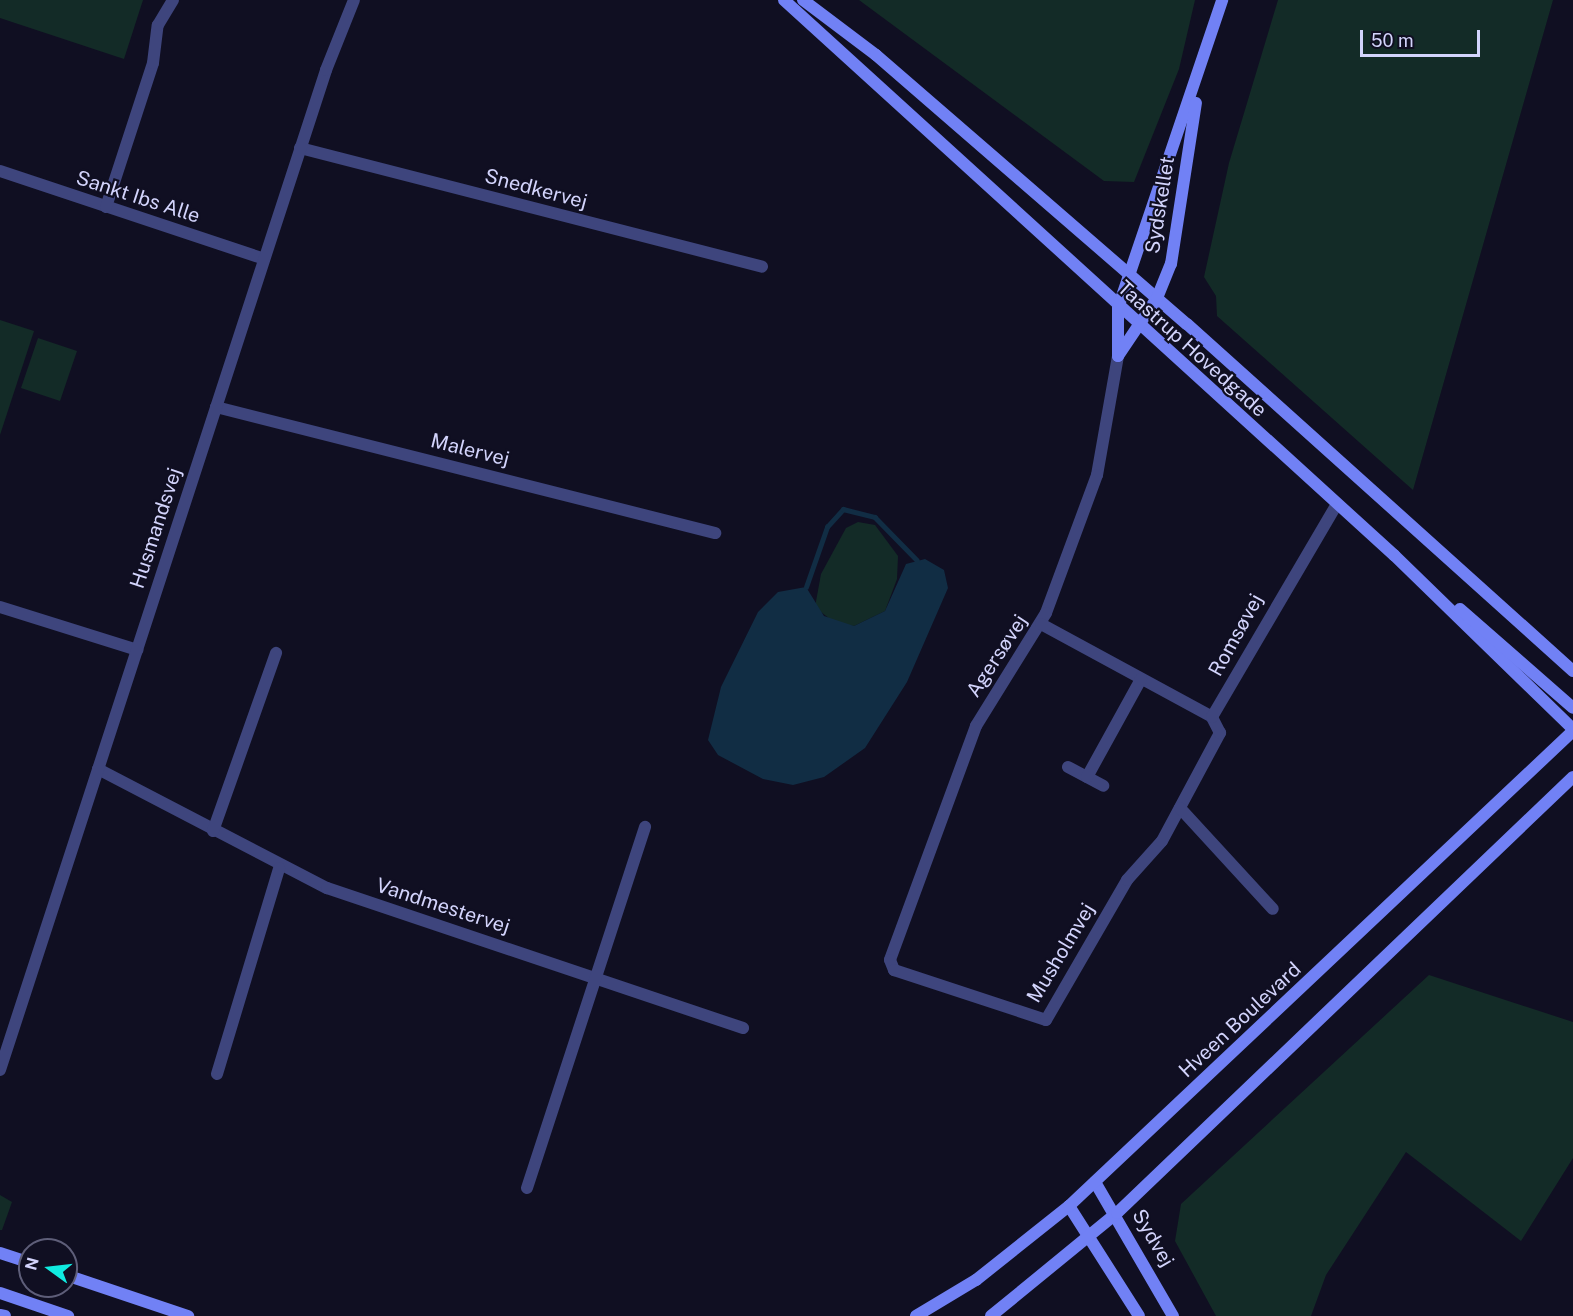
<!DOCTYPE html>
<html>
<head>
<meta charset="utf-8">
<style>
	body { margin:0 }
	#map { position:relative; width:1573px; height:1316px; overflow:hidden; background:#100f22; font-family:"Public Sans",sans-serif }
	div>[style] { position:absolute }
	.green>* { inset:0; background:#132b27 }
	.water>* { inset:0; background:#112d44 }
	.stream>* { height:4.5px; margin:-2.25px; padding:0 2.25px; transform-origin:2.25px; border-radius:2.25px; background:#112d44 }
	.street>* { height:12px; margin:-6px; padding:0 6px; transform-origin:6px; border-radius:6px; background:#3e457d }
	.secondary>* { height:12px; margin:-6px; padding:0 6px; transform-origin:6px; border-radius:6px; background:#7181f5 }
	span { translate:-50% -50%; white-space:nowrap; text-align:center; line-height:1.15; -webkit-text-stroke:4.5px #100f22; paint-order:stroke }
	.street-label { font-size:20px; color:#d3d4fc }
	.north { position:absolute; left:18px; top:1238px; width:60px; height:60px; box-sizing:border-box; background:#100f22; border:2px solid #5e5e79; border-radius:50%; rotate:285deg; font-size:16px; font-weight:700; line-height:24px; text-align:center; color:#d3d4fc }
	.north::after { content:''; display:block; margin:auto; width:21px; height:27px; background:#10ebe0; clip-path:polygon(50% 0,100% 100%,50% 72%,0 100%) }
	.scale { position:absolute; left:1360px; top:30px; width:120px; height:27px; box-sizing:border-box; border:3px solid #d3d4fc; border-top:0; padding-left:8px; font-size:18px; line-height:21px; white-space:nowrap; color:#d3d4fc; -webkit-text-stroke:4px #100f22; paint-order:stroke }
</style>
</head>
<body>
<div id="map">
	<div class="green">
		<i style="clip-path:polygon(0 0,143px 0,124px 59px,0 18px)"></i>
		<i style="clip-path:polygon(859px 0,1195px 0,1179px 69px,1134px 182px,1104px 181px)"></i>
		<i style="clip-path:polygon(1278px 0,1553px 0,1413px 490px,1217px 316px,1216px 296px,1204px 277px,1229px 163px)"></i>
		<i style="clip-path:polygon(0 320px,34px 331px,0 435px)"></i>
		<i style="clip-path:polygon(38px 338px,77px 351px,60px 401px,21px 388px)"></i>
		<i style="clip-path:polygon(858px 522px,875px 525px,898px 556px,897px 579px,885px 611px,854px 626px,836px 624px,815px 607px,821px 574px,846px 528px)"></i>
		<i style="clip-path:polygon(1429px 975px,1573px 1022px,1573px 1158px,1521px 1241px,1406px 1152px,1326px 1275px,1311px 1316px,1216px 1316px,1175px 1241px,1181px 1204px)"></i>
		<i style="clip-path:polygon(0 1195px,12px 1202px,2px 1230px,0 1230px)"></i>
	</div>
	<div class="water">
		<i style="clip-path:polygon(925px 559px,944px 570px,948px 588px,907px 682px,865px 748px,824px 777px,793px 785px,763px 779px,718px 755px,708px 740px,721px 687px,758px 612px,778px 592px,806px 587px,824px 616px,854px 626px,885px 611px,906px 564px)"></i>
	</div>
	<div class="stream">
		<i style="left:806px;top:587px;width:64px;rotate:-70.7deg"></i>
		<i style="left:827px;top:527px;width:24px;rotate:-48deg"></i>
		<i style="left:843px;top:509px;width:33px;rotate:14deg"></i>
		<i style="left:875px;top:517px;width:60px;rotate:45.7deg"></i>
	</div>
	<div class="street">
		<i style="left:300px;top:148px;width:477px;rotate:14.4deg"></i>
		<i style="left:0;top:171px;width:278px;rotate:18.4deg"></i>
		<i style="left:106px;top:207px;width:151px;rotate:-71.9deg"></i>
		<i style="left:153px;top:63px;width:38px;rotate:-83deg"></i>
		<i style="left:158px;top:25px;width:29px;rotate:-59deg"></i>
		<i style="left:1118px;top:356px;width:121px;rotate:100deg"></i>
		<i style="left:1097px;top:475px;width:147px;rotate:110.3deg"></i>
		<i style="left:1046px;top:613px;width:133px;rotate:121.8deg"></i>
		<i style="left:976px;top:726px;width:249px;rotate:110.2deg"></i>
		<i style="left:890px;top:960px;width:11px;rotate:68deg"></i>
		<i style="left:894px;top:970px;width:160px;rotate:18.2deg"></i>
		<i style="left:1046px;top:1020px;width:162px;rotate:-59.9deg"></i>
		<i style="left:1127px;top:880px;width:52px;rotate:-48.1deg"></i>
		<i style="left:1162px;top:841px;width:123px;rotate:-61.8deg"></i>
		<i style="left:1220px;top:733px;width:18px;rotate:-117deg"></i>
		<i style="left:216px;top:407px;width:515px;rotate:14.17deg"></i>
		<i style="left:0;top:607px;width:144px;rotate:17.4deg"></i>
		<i style="left:1041px;top:624px;width:195px;rotate:28.5deg"></i>
		<i style="left:1212px;top:717px;width:247px;rotate:-59.6deg"></i>
		<i style="left:1068px;top:767px;width:40px;rotate:28deg"></i>
		<i style="left:98px;top:769px;width:258px;rotate:27.5deg"></i>
		<i style="left:327px;top:888px;width:439px;rotate:18.6deg"></i>
		<i style="left:1087px;top:777px;width:112px;rotate:-61.1deg"></i>
		<i style="left:1180px;top:808px;width:137px;rotate:47.4deg"></i>
		<i style="left:213px;top:831px;width:189px;rotate:-70.5deg"></i>
		<i style="left:0;top:1070px;width:1052px;rotate:-71.94deg"></i>
		<i style="left:326px;top:70px;width:75px;rotate:-68.2deg"></i>
		<i style="left:217px;top:1074px;width:215px;rotate:-73.2deg"></i>
		<i style="left:527px;top:1188px;width:380px;rotate:-71.9deg"></i>
	</div>
	<div class="secondary">
		<i style="left:784px;top:0;width:825px;rotate:42.3deg"></i>
		<i style="left:1394px;top:555px;width:250px;rotate:44.2deg"></i>
		<i style="left:803px;top:0;width:91px;rotate:37deg"></i>
		<i style="left:876px;top:55px;width:411px;rotate:40.9deg"></i>
		<i style="left:1187px;top:324px;width:519px;rotate:41.95deg"></i>
		<i style="left:1118px;top:356px;width:48px;rotate:-90deg"></i>
		<i style="left:1118px;top:308px;width:325px;rotate:-71.3deg"></i>
		<i style="left:1118px;top:356px;width:70px;rotate:-56.1deg"></i>
		<i style="left:1157px;top:298px;width:37px;rotate:-68deg"></i>
		<i style="left:1171px;top:264px;width:163px;rotate:-81.2deg"></i>
		<i style="left:1460px;top:609px;width:150px;rotate:41.2deg"></i>
		<i style="left:1095px;top:1182px;width:155px;rotate:59.8deg"></i>
		<i style="left:1069px;top:1206px;width:130px;rotate:57.5deg"></i>
		<i style="left:0;top:1253px;width:32px;rotate:18deg"></i>
		<i style="left:66px;top:1275px;width:129px;rotate:18.6deg"></i>
		<i style="left:0;top:1293px;width:72px;rotate:18.7deg"></i>
		<i style="left:0;top:1315px;width:5px;rotate:11deg"></i>
		<i style="left:916px;top:1316px;width:70px;rotate:-31deg"></i>
		<i style="left:976px;top:1280px;width:119px;rotate:-38.5deg"></i>
		<i style="left:1069px;top:1206px;width:693px;rotate:-43.3deg"></i>
		<i style="left:991px;top:1316px;width:163px;rotate:-39.3deg"></i>
		<i style="left:1117px;top:1213px;width:631px;rotate:-43.72deg"></i>
	</div>
	<div class="street-label">
		<span style="left:536px;top:189px;rotate:15deg">Snedkervej</span>
		<span style="left:138px;top:197px;rotate:18deg">Sankt Ibs Alle</span>
		<span style="left:1160px;top:205px;rotate:-81deg">Sydskellet</span>
		<span style="left:1192px;top:349px;rotate:42deg">Taastrup Hovedgade</span>
		<span style="left:470px;top:450px;rotate:14deg">Malervej</span>
		<span style="left:156px;top:528px;rotate:-72deg">Husmandsvej</span>
		<span style="left:1236px;top:635px;rotate:-61deg">Romsøvej</span>
		<span style="left:997px;top:656px;rotate:-57deg">Agersøvej</span>
		<span style="left:443px;top:906px;rotate:18deg">Vandmestervej</span>
		<span style="left:1061px;top:953px;rotate:-59deg">Musholmvej</span>
		<span style="left:1240px;top:1020px;rotate:-43deg">Hveen Boulevard</span>
		<span style="left:1153px;top:1238px;rotate:60deg">Sydvej</span>
	</div>
	<div class="north">N</div>
	<div class="scale">50 m</div>
</div>
</body>
</html>
